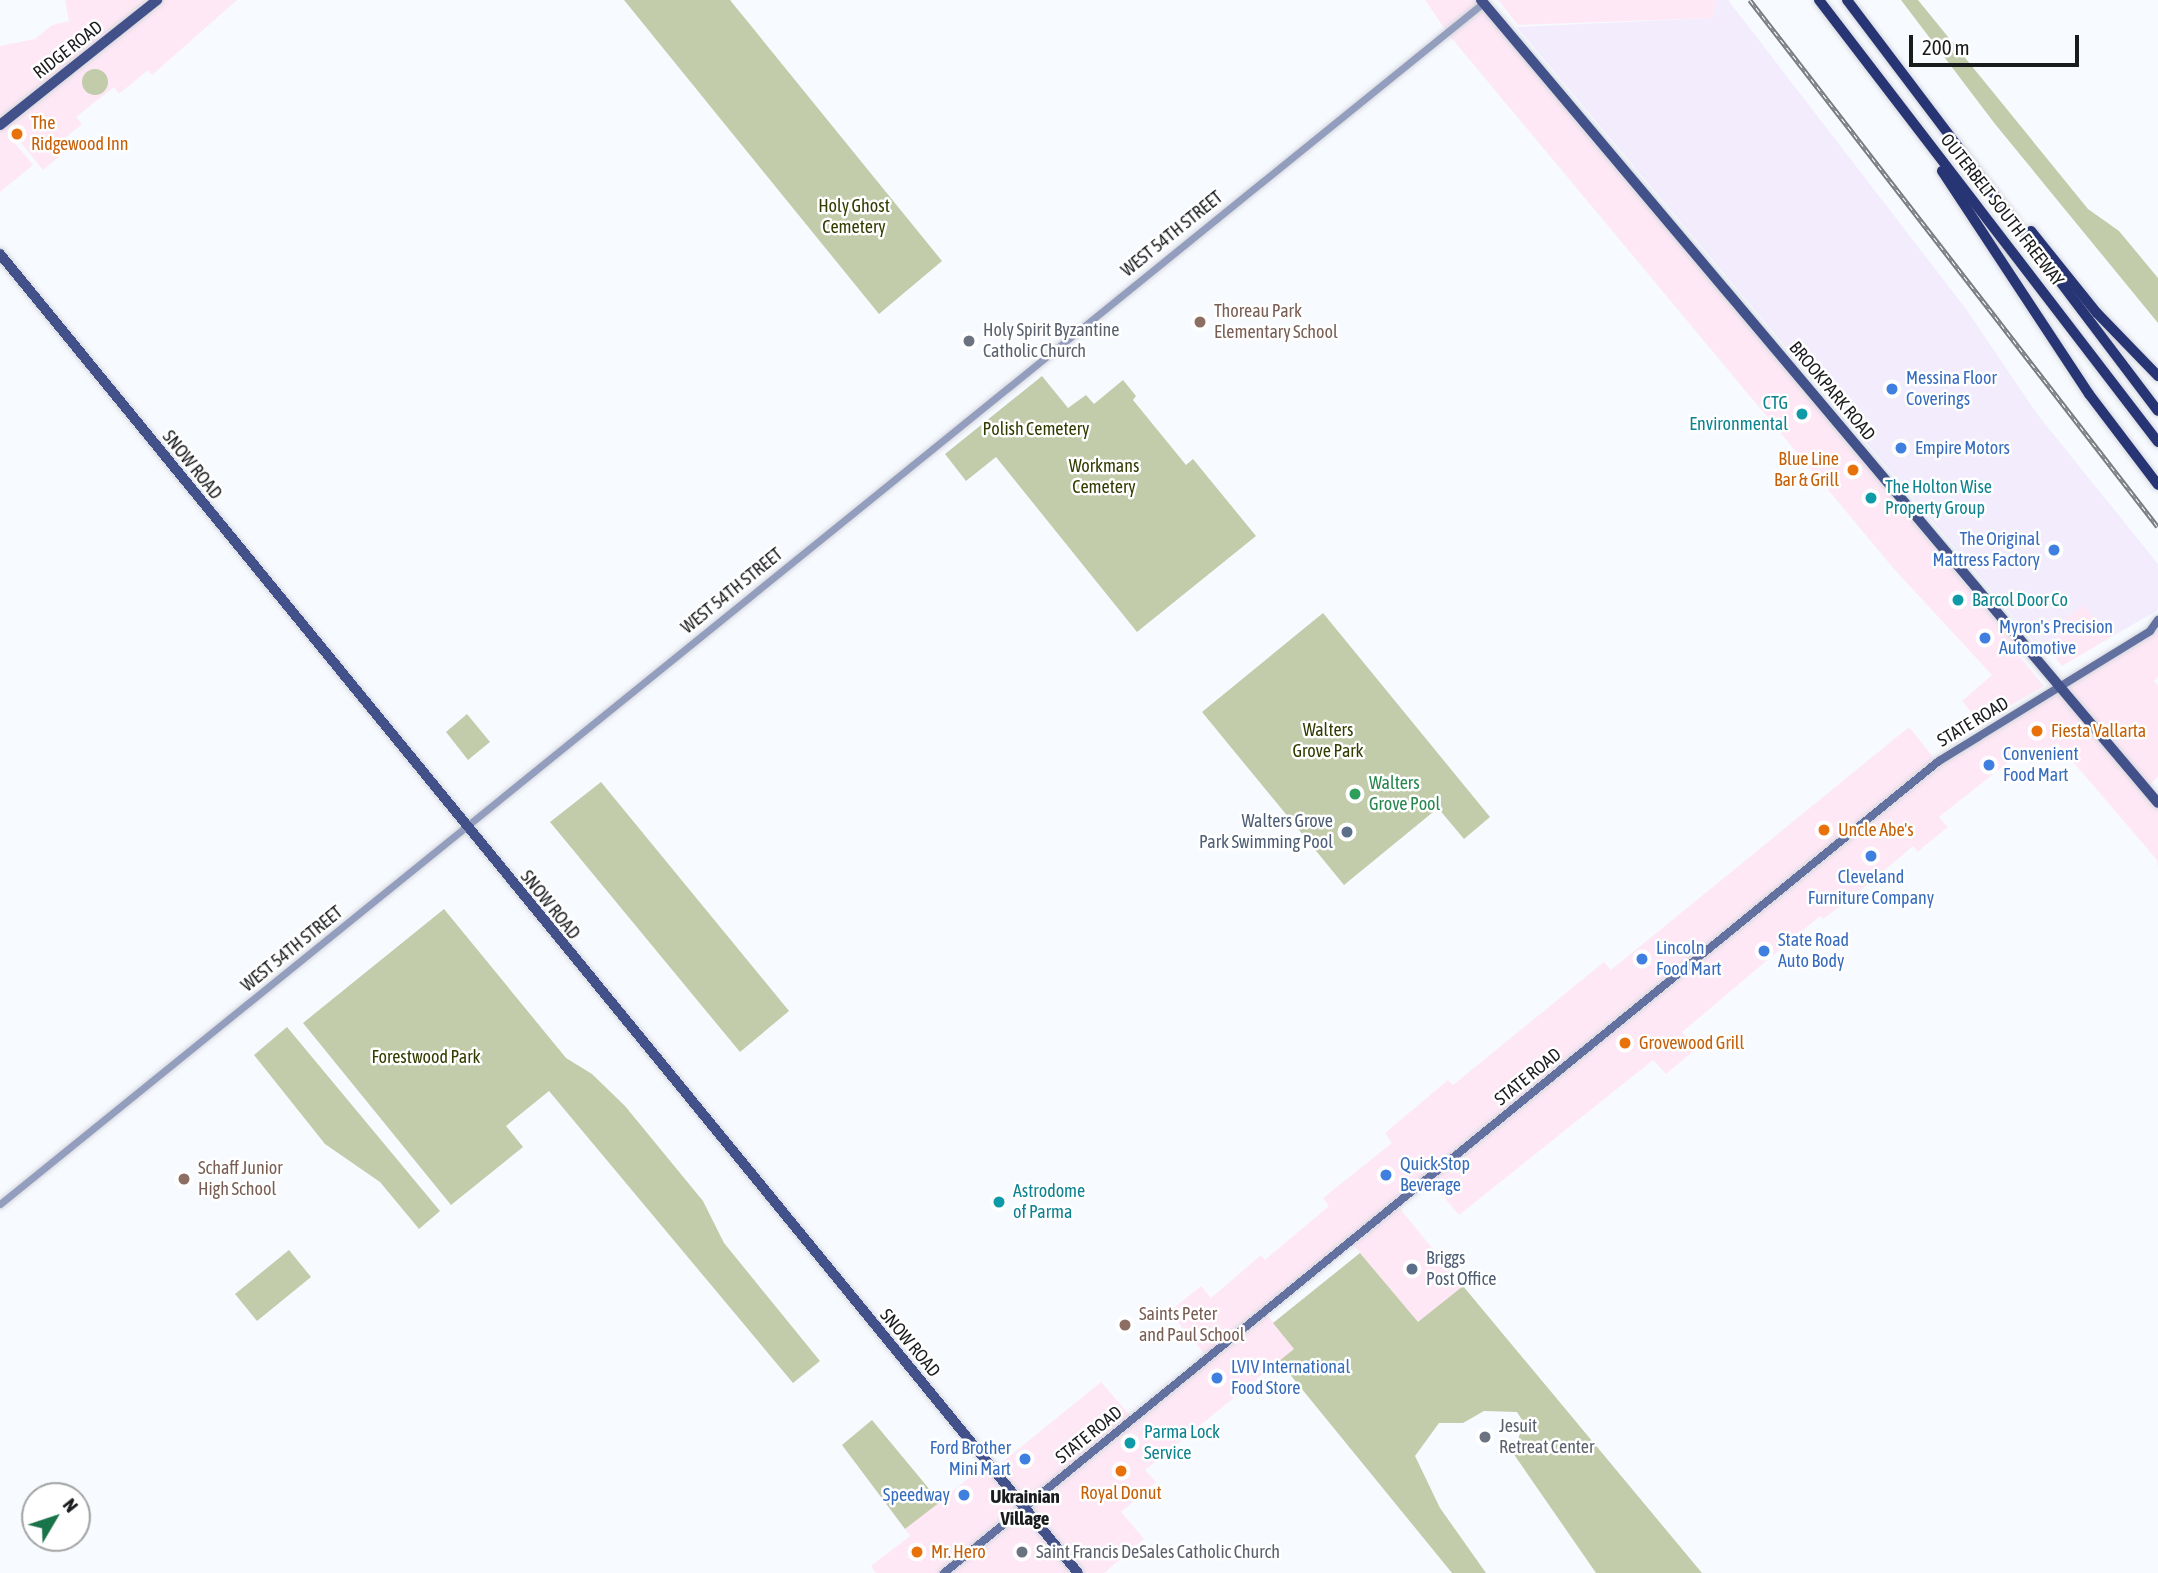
<!DOCTYPE html>
<html>
<head>
<meta charset="utf-8">
<style>
	body { margin:0 }
	#map { position:relative; width:2158px; height:1573px; overflow:hidden; background:#f7faff; font-family:"Asap Condensed",sans-serif }
	div>[style] { position:absolute }
	.commercial>* { inset:0; background:#fee8f6 }
	.industrial>* { inset:0; background:#f2ecfd }
	.green>* { inset:0; background:#c3ccaa }
	.round { border-radius:50% }
	.roads { filter:drop-shadow(0 0 2px #d4d6db) drop-shadow(0 0 2px #d4d6db) }
	.tertiary>* { height:7px; margin:-3.5px; padding:0 3.5px; transform-origin:3.5px; border-radius:3.5px; background:#939ebe }
	.secondary>* { height:8px; margin:-4px; padding:0 4px; transform-origin:4px; border-radius:4px; background:#6371a0 }
	.primary>* { height:10px; margin:-5px; padding:0 5px; transform-origin:5px; border-radius:5px; background:#425189 }
	.motorway>* { height:10px; margin:-5px; padding:0 5px; transform-origin:5px; border-radius:5px; background:#283575 }
	.rail>* { height:4.5px; margin-top:-2.25px; transform-origin:0; background:repeating-linear-gradient(90deg,#fff 0 5px,#7a7c7f 0 10px); box-sizing:border-box; border-block:2px solid #7a7c7f }
	.dots>* { width:19px; height:19px; translate:-50% -50%; box-sizing:border-box; border:4px solid #fff; border-radius:50% }
	span { translate:-50% -50%; white-space:nowrap; text-align:center; line-height:1.15; -webkit-text-stroke:5px #fff; paint-order:stroke }
	.street-label { font-size:18px; color:#1a1b1d }
	.food-label { font-size:18px; color:#c56008 }
	.left { translate:0 -50%; text-align:left }
	.right { translate:-100% -50%; text-align:right }
	.park-label { font-size:18px; color:#323c00 }
	.education-label { font-size:18px; color:#785e54 }
	.worship-label { font-size:18px; color:#5b616d }
	.shop-label { font-size:18px; color:#366cbe }
	.culture-label { font-size:18px; color:#0d838f }
	.leisure-label { font-size:18px; color:#27864d }
	.service-label { font-size:18px; color:#4e5e75 }
	.neighbourhood-label { font-size:19px; color:#1a1b1d; font-weight:700 }
	.north { position:absolute; left:21px; top:1482px; width:70px; height:70px; box-sizing:border-box; background:#fff; border:2px solid #a3a4a5; border-radius:50%; rotate:51deg; font-size:19px; font-weight:700; line-height:28px; text-align:center; color:#1a1b1d }
	.north::after { content:''; display:block; margin:auto; width:24px; height:32px; background:#1a7449; clip-path:polygon(50% 0,100% 100%,50% 72%,0 100%) }
	.scale { position:absolute; left:1909px; top:35px; width:170px; height:32px; box-sizing:border-box; border:4px solid #1a1b1d; border-top:0; padding-left:9px; font-size:21px; line-height:24px; white-space:nowrap; color:#1a1b1d; -webkit-text-stroke:5px #fff; paint-order:stroke }
</style>
</head>
<body>
<div id="map">
	<div class="commercial">
		<i style="clip-path:polygon(65px 0,237px 0,152px 75px,148px 70px,119px 94px,114px 87px,76px 117px,82px 124px,59px 143px,66px 151px,43px 170px,12px 132px,8px 135px,33px 165px,0 192px,0 46px,35px 39px,52px 25px,69px 21px)"></i>
		<i style="clip-path:polygon(1425px 0,1475px 0,2012px 640px,2008px 643px,2044px 686px,1980px 723px,1962px 701px,1992px 675px,1894px 569px,1449px 35px)"></i>
		<i style="clip-path:polygon(1498px 0,1716px 0,1713px 18px,1518px 25px)"></i>
		<i style="clip-path:polygon(2083px 604px,2111px 637px,2062px 666px,2047px 647px,2068px 628px,2063px 621px)"></i>
		<i style="clip-path:polygon(2158px 630px,2158px 677px,2154px 681px,2158px 686px,2158px 777px,2146px 788px,2158px 803px,2158px 868px,2157px 860px,2057px 743px,2031px 764px,2021px 752px,1939px 817px,1948px 827px,1923px 847px,1918px 852px,1913px 846px,1854px 896px,1823px 919px,1820px 916px,1682px 1032px,1696px 1049px,1666px 1074px,1653px 1060px,1459px 1215px,1428px 1178px,1397px 1205px,1463px 1286px,1418px 1322px,1351px 1242px,1266px 1313px,1294px 1349px,1145px 1470px,1156px 1482px,1121px 1512px,1144px 1539px,1104px 1573px,876px 1573px,871px 1566px,910px 1536px,905px 1529px,984px 1466px,990px 1472px,1101px 1382px,1133px 1419px,1208px 1358px,1169px 1312px,1201px 1286px,1211px 1298px,1261px 1255px,1265px 1260px,1329px 1206px,1323px 1198px,1392px 1143px,1385px 1133px,1448px 1080px,1453px 1085px,1604px 962px,1611px 970px,1909px 727px,1937px 762px,2150px 631px)"></i>
	</div>
	<div class="industrial">
		<i style="clip-path:polygon(1716px 0,1728px 0,1966px 309px,2037px 414px,2158px 564px,2158px 610px,2111px 637px,2083px 605px,2063px 621px,2068px 628px,2042px 651px,1517px 27px,1713px 18px)"></i>
	</div>
	<div class="green">
		<i style="clip-path:polygon(624px 0,730px 0,942px 261px,879px 314px)"></i>
		<i style="clip-path:polygon(1901px 0,1918px 0,2088px 209px,2119px 231px,2158px 278px,2158px 323px,1995px 124px)"></i>
		<i class="round" style="left:82px;top:69px;width:26px;height:26px"></i>
		<i style="clip-path:polygon(1042px 376px,1068px 408px,1086px 395px,1094px 404px,1123px 380px,1136px 396px,1133px 400px,1186px 465px,1193px 459px,1256px 536px,1137px 632px,996px 457px,966px 481px,945px 454px)"></i>
		<i style="clip-path:polygon(1323px 613px,1490px 817px,1464px 839px,1438px 808px,1344px 885px,1202px 712px)"></i>
		<i style="clip-path:polygon(467px 714px,490px 742px,468px 760px,446px 732px)"></i>
		<i style="clip-path:polygon(601px 782px,789px 1011px,740px 1052px,550px 822px)"></i>
		<i style="clip-path:polygon(444px 909px,566px 1058px,592px 1074px,625px 1106px,703px 1201px,724px 1243px,820px 1361px,793px 1383px,549px 1091px,506px 1126px,523px 1147px,451px 1205px,303px 1023px)"></i>
		<i style="clip-path:polygon(287px 1027px,440px 1211px,419px 1229px,380px 1182px,325px 1144px,254px 1055px)"></i>
		<i style="clip-path:polygon(289px 1250px,311px 1277px,257px 1321px,235px 1294px)"></i>
		<i style="clip-path:polygon(1360px 1253px,1418px 1322px,1463px 1286px,1702px 1573px,1596px 1573px,1513px 1453px,1524px 1423px,1517px 1412px,1484px 1411px,1463px 1423px,1439px 1423px,1415px 1456px,1440px 1508px,1486px 1573px,1452px 1573px,1279px 1361px,1294px 1349px,1273px 1323px)"></i>
		<i style="clip-path:polygon(872px 1420px,940px 1502px,905px 1529px,842px 1445px)"></i>
	</div>
	<div class="roads">
		<div class="tertiary">
			<i style="left:0;top:1204px;width:1908px;rotate:-39deg"></i>
		</div>
		<div class="secondary">
			<i style="left:944px;top:1573px;width:1284px;rotate:-39.22deg"></i>
			<i style="left:1939px;top:761px;width:248px;rotate:-31.6deg"></i>
			<i style="left:2150px;top:631px;width:14px;rotate:-54deg"></i>
		</div>
		<div class="primary">
			<i style="left:1481px;top:0;width:1050px;rotate:49.87deg"></i>
			<i style="left:0;top:125px;width:201px;rotate:-38.5deg"></i>
			<i style="left:0;top:254px;width:1703px;rotate:50.74deg"></i>
		</div>
		<div class="motorway">
			<i style="left:1819px;top:0;width:557px;rotate:52.51deg"></i>
			<i style="left:1847px;top:0;width:515px;rotate:52.89deg"></i>
			<i style="left:1942px;top:171px;width:267px;rotate:56.6deg"></i>
			<i style="left:2089px;top:394px;width:114px;rotate:52.8deg"></i>
			<i style="left:2031px;top:231px;width:105px;rotate:51.2deg"></i>
			<i style="left:2097px;top:313px;width:88px;rotate:45.9deg"></i>
		</div>
	</div>
	<div class="rail">
		<i style="left:1750px;top:0;width:666px;rotate:52.25deg"></i>
	</div>
	<div class="dots">
		<i style="left:17px;top:134px;background:#e8710a"></i>
		<i style="left:1200px;top:322px;background:#8d6e63"></i>
		<i style="left:969px;top:341px;background:#6b7280"></i>
		<i style="left:1892px;top:389px;background:#3f7fe0"></i>
		<i style="left:1802px;top:414px;background:#0f9aa8"></i>
		<i style="left:1901px;top:448px;background:#3f7fe0"></i>
		<i style="left:1853px;top:470px;background:#e8710a"></i>
		<i style="left:1871px;top:498px;background:#0f9aa8"></i>
		<i style="left:2054px;top:550px;background:#3f7fe0"></i>
		<i style="left:1958px;top:600px;background:#0f9aa8"></i>
		<i style="left:1985px;top:638px;background:#3f7fe0"></i>
		<i style="left:2037px;top:731px;background:#e8710a"></i>
		<i style="left:1989px;top:765px;background:#3f7fe0"></i>
		<i style="left:1355px;top:794px;background:#2e9e5b"></i>
		<i style="left:1824px;top:830px;background:#e8710a"></i>
		<i style="left:1347px;top:832px;background:#5c6f8a"></i>
		<i style="left:1871px;top:856px;background:#3f7fe0"></i>
		<i style="left:1764px;top:951px;background:#3f7fe0"></i>
		<i style="left:1642px;top:959px;background:#3f7fe0"></i>
		<i style="left:1625px;top:1043px;background:#e8710a"></i>
		<i style="left:1386px;top:1175px;background:#3f7fe0"></i>
		<i style="left:184px;top:1179px;background:#8d6e63"></i>
		<i style="left:999px;top:1202px;background:#0f9aa8"></i>
		<i style="left:1412px;top:1269px;background:#5c6f8a"></i>
		<i style="left:1125px;top:1325px;background:#8d6e63"></i>
		<i style="left:1217px;top:1378px;background:#3f7fe0"></i>
		<i style="left:1485px;top:1437px;background:#6b7280"></i>
		<i style="left:1130px;top:1443px;background:#0f9aa8"></i>
		<i style="left:1025px;top:1459px;background:#3f7fe0"></i>
		<i style="left:1121px;top:1471px;background:#e8710a"></i>
		<i style="left:964px;top:1495px;background:#3f7fe0"></i>
		<i style="left:917px;top:1552px;background:#e8710a"></i>
		<i style="left:1022px;top:1552px;background:#6b7280"></i>
	</div>
	<div class="street-label">
		<span style="left:68px;top:50px;rotate:-38deg">RIDGE ROAD</span>
		<span style="left:2002px;top:210px;rotate:52deg">OUTERBELT SOUTH FREEWAY</span>
		<span style="left:1172px;top:234px;rotate:-39deg">WEST 54TH STREET</span>
		<span style="left:1832px;top:391px;rotate:50deg">BROOKPARK ROAD</span>
		<span style="left:192px;top:465px;rotate:51deg">SNOW ROAD</span>
		<span style="left:732px;top:591px;rotate:-39deg">WEST 54TH STREET</span>
		<span style="left:1973px;top:722px;rotate:-31deg">STATE ROAD</span>
		<span style="left:550px;top:905px;rotate:51deg">SNOW ROAD</span>
		<span style="left:292px;top:949px;rotate:-39deg">WEST 54TH STREET</span>
		<span style="left:1528px;top:1077px;rotate:-39deg">STATE ROAD</span>
		<span style="left:910px;top:1343px;rotate:50deg">SNOW ROAD</span>
		<span style="left:1089px;top:1435px;rotate:-39deg">STATE ROAD</span>
	</div>
	<div class="food-label">
		<span class="left" style="left:31px;top:134px">The<br>Ridgewood Inn</span>
		<span class="right" style="left:1839px;top:470px">Blue Line<br>Bar &amp; Grill</span>
		<span class="left" style="left:2051px;top:731px">Fiesta Vallarta</span>
		<span class="left" style="left:1838px;top:830px">Uncle Abe's</span>
		<span class="left" style="left:1639px;top:1043px">Grovewood Grill</span>
		<span style="left:1121px;top:1493px">Royal Donut</span>
		<span class="left" style="left:931px;top:1552px">Mr. Hero</span>
	</div>
	<div class="park-label">
		<span style="left:854px;top:217px">Holy Ghost<br>Cemetery</span>
		<span style="left:1036px;top:429px">Polish Cemetery</span>
		<span style="left:1104px;top:477px">Workmans<br>Cemetery</span>
		<span style="left:1328px;top:741px">Walters<br>Grove Park</span>
		<span style="left:426px;top:1057px">Forestwood Park</span>
	</div>
	<div class="education-label">
		<span class="left" style="left:1214px;top:322px">Thoreau Park<br>Elementary School</span>
		<span class="left" style="left:198px;top:1179px">Schaff Junior<br>High School</span>
		<span class="left" style="left:1139px;top:1325px">Saints Peter<br>and Paul School</span>
	</div>
	<div class="worship-label">
		<span class="left" style="left:983px;top:341px">Holy Spirit Byzantine<br>Catholic Church</span>
		<span class="left" style="left:1499px;top:1437px">Jesuit<br>Retreat Center</span>
		<span class="left" style="left:1036px;top:1552px">Saint Francis DeSales Catholic Church</span>
	</div>
	<div class="shop-label">
		<span class="left" style="left:1906px;top:389px">Messina Floor<br>Coverings</span>
		<span class="left" style="left:1915px;top:448px">Empire Motors</span>
		<span class="right" style="left:2040px;top:550px">The Original<br>Mattress Factory</span>
		<span class="left" style="left:1999px;top:638px">Myron's Precision<br>Automotive</span>
		<span class="left" style="left:2003px;top:765px">Convenient<br>Food Mart</span>
		<span style="left:1871px;top:888px">Cleveland<br>Furniture Company</span>
		<span class="left" style="left:1778px;top:951px">State Road<br>Auto Body</span>
		<span class="left" style="left:1656px;top:959px">Lincoln<br>Food Mart</span>
		<span class="left" style="left:1400px;top:1175px">Quick Stop<br>Beverage</span>
		<span class="left" style="left:1231px;top:1378px">LVIV International<br>Food Store</span>
		<span class="right" style="left:1011px;top:1459px">Ford Brother<br>Mini Mart</span>
		<span class="right" style="left:950px;top:1495px">Speedway</span>
	</div>
	<div class="culture-label">
		<span class="right" style="left:1788px;top:414px">CTG<br>Environmental</span>
		<span class="left" style="left:1885px;top:498px">The Holton Wise<br>Property Group</span>
		<span class="left" style="left:1972px;top:600px">Barcol Door Co</span>
		<span class="left" style="left:1013px;top:1202px">Astrodome<br>of Parma</span>
		<span class="left" style="left:1144px;top:1443px">Parma Lock<br>Service</span>
	</div>
	<div class="leisure-label">
		<span class="left" style="left:1369px;top:794px">Walters<br>Grove Pool</span>
	</div>
	<div class="service-label">
		<span class="right" style="left:1333px;top:832px">Walters Grove<br>Park Swimming Pool</span>
		<span class="left" style="left:1426px;top:1269px">Briggs<br>Post Office</span>
	</div>
	<div class="neighbourhood-label">
		<span style="left:1025px;top:1508px">Ukrainian<br>Village</span>
	</div>
	<div class="north">N</div>
	<div class="scale">200 m</div>
</div>
</body>
</html>
